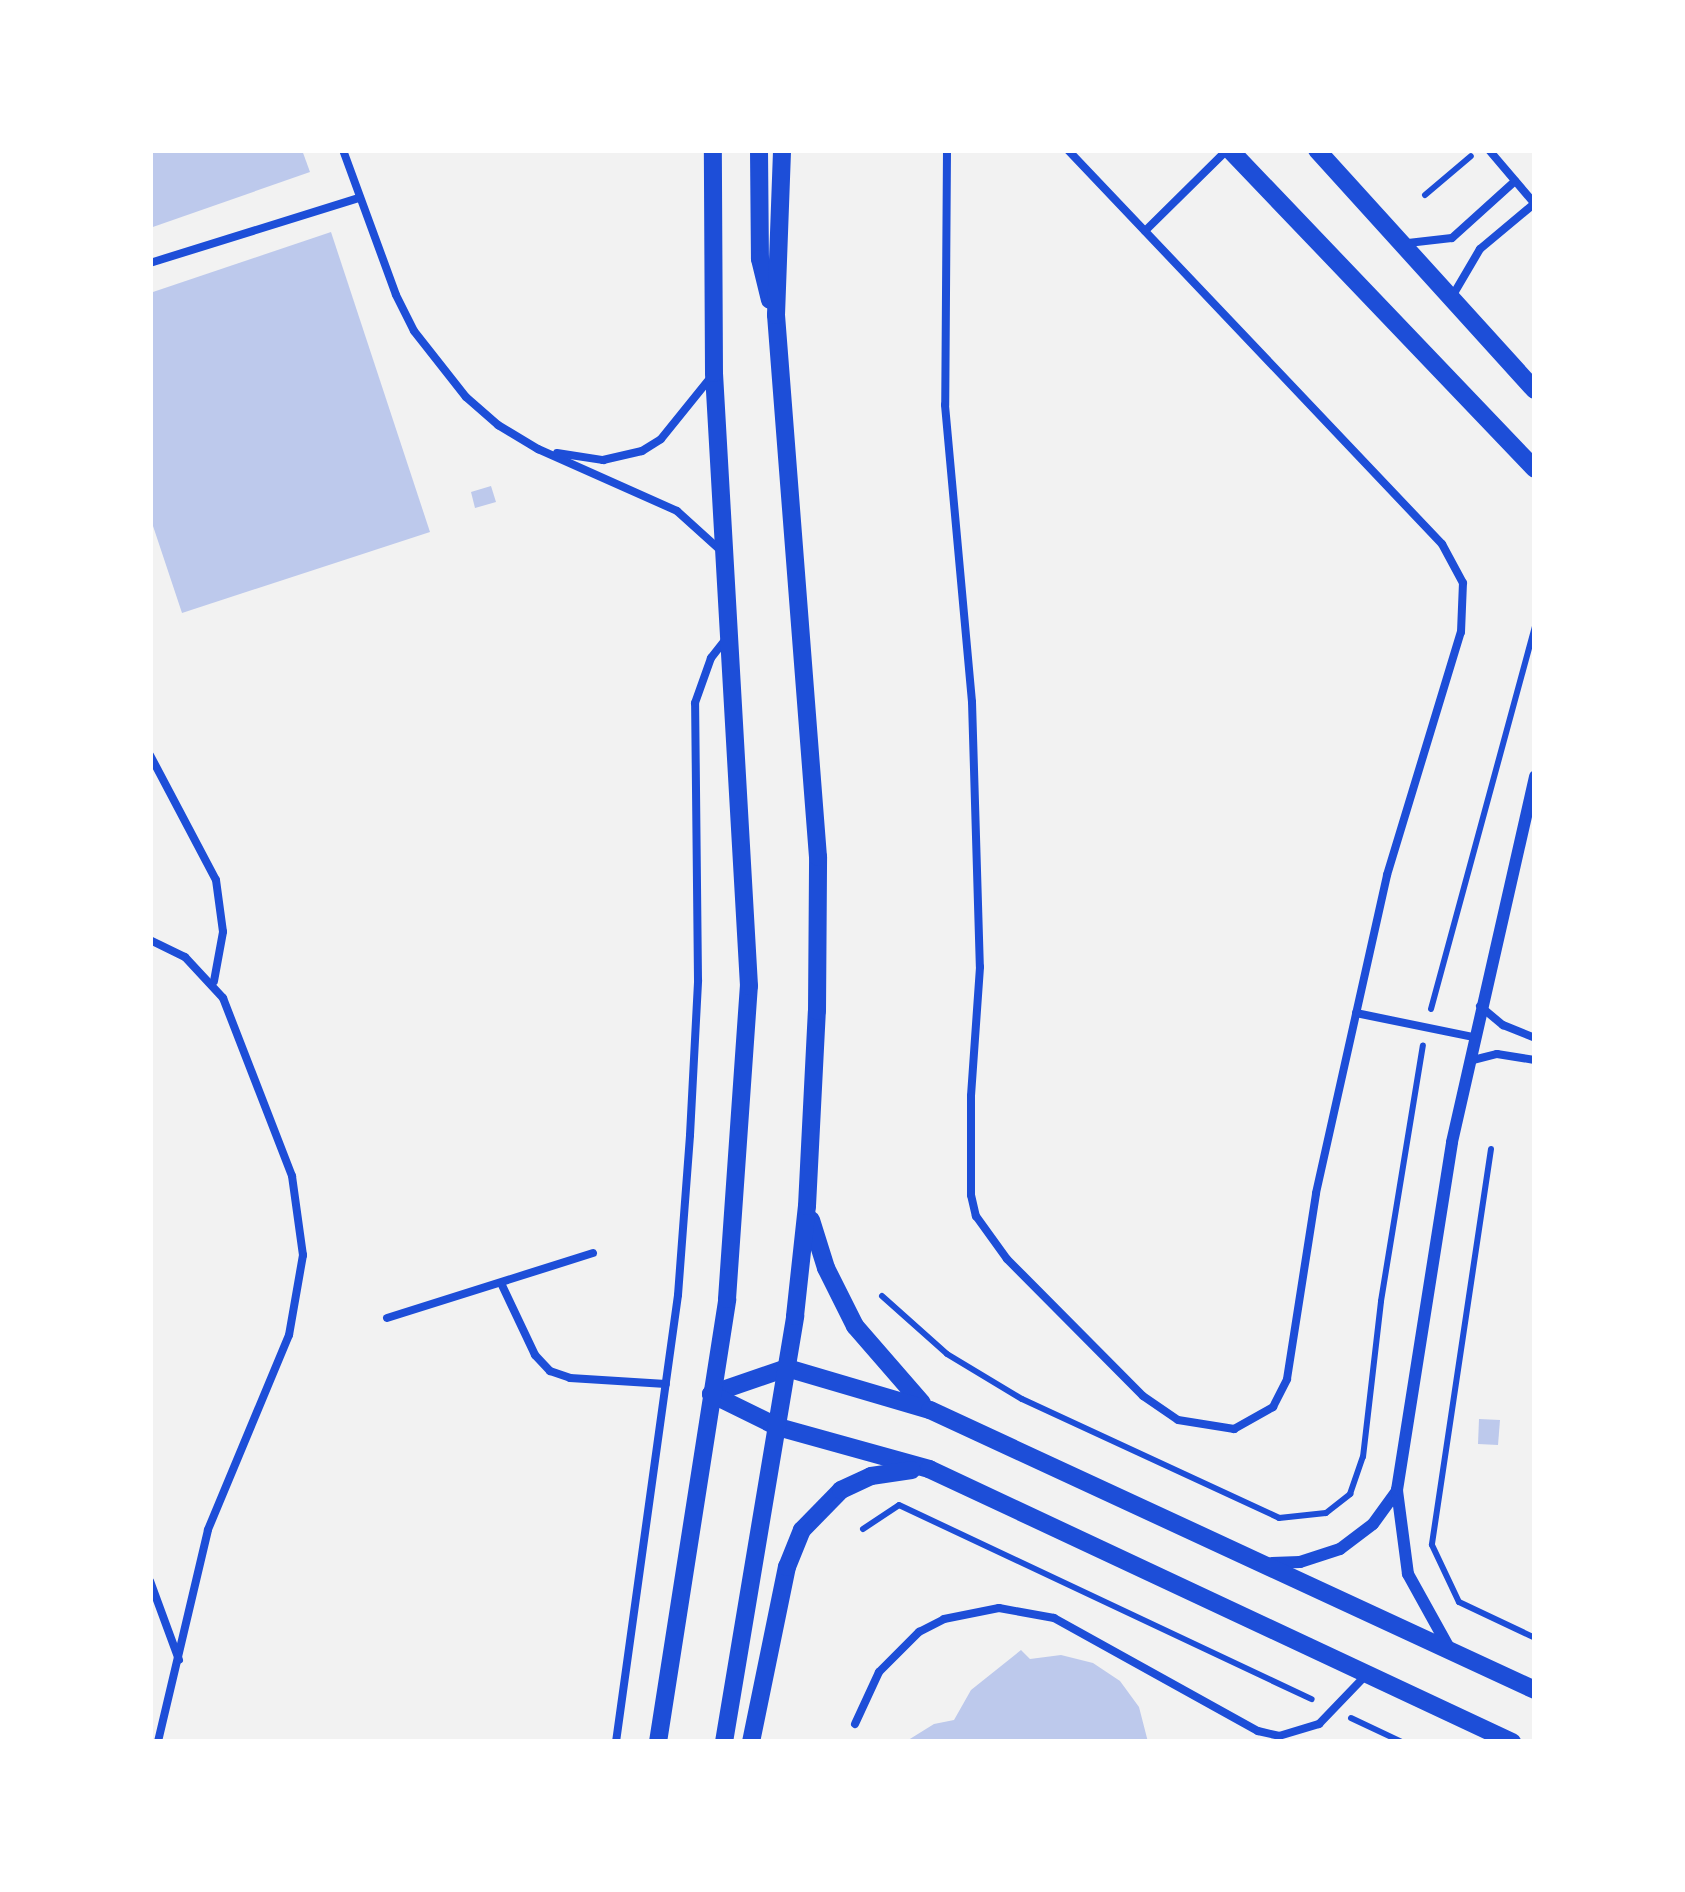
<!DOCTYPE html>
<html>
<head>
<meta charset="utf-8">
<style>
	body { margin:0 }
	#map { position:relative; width:1685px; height:1892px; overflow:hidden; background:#f2f2f2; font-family:"Space Grotesk",sans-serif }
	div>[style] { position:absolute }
	.building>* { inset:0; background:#bdc9ec }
	.path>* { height:6px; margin:-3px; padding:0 3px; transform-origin:3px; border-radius:3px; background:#1d4ed8 }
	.service>* { height:8px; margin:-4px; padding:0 4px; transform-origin:4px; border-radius:4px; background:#1d4ed8 }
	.minor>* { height:12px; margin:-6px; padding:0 6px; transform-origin:6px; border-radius:6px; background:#1d4ed8 }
	.tertiary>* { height:18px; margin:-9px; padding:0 9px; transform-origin:9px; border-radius:9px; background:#1d4ed8 }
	span { translate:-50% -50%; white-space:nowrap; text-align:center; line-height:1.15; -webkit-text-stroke:12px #fff; paint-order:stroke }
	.frame { position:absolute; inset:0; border:153px solid #fff; pointer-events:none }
</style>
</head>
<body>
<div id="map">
	<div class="building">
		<i style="clip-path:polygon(150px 150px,302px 150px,310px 172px,150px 228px)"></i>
		<i style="clip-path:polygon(331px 232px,430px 532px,182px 613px,150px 517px,150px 293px)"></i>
		<i style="clip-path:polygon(491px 486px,496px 502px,475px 508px,471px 492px)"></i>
		<i style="clip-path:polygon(1479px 1419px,1500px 1420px,1498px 1445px,1478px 1444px)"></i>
		<i style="clip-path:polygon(1021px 1650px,1030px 1659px,1061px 1655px,1093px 1663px,1120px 1681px,1139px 1707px,1148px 1742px,905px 1742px,934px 1724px,954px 1720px,971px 1690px)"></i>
	</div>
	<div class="path">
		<i style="left:1425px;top:195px;width:60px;rotate:-40.3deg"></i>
		<i style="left:1431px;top:1009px;width:398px;rotate:-74.8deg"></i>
		<i style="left:1491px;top:1149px;width:400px;rotate:98.5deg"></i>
		<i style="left:1432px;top:1545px;width:63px;rotate:64.7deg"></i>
		<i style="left:1459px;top:1602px;width:84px;rotate:25.3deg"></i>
		<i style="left:882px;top:1296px;width:87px;rotate:41.7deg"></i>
		<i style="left:947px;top:1354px;width:87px;rotate:31deg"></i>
		<i style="left:1022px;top:1399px;width:283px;rotate:24.8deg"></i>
		<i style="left:1279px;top:1518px;width:47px;rotate:-6.1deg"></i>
		<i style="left:1326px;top:1513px;width:31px;rotate:-38deg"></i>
		<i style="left:1350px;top:1494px;width:39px;rotate:-71deg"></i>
		<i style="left:1363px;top:1457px;width:157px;rotate:-83.4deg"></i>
		<i style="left:1381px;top:1301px;width:259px;rotate:-80.7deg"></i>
		<i style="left:863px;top:1529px;width:43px;rotate:-33.7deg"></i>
		<i style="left:899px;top:1505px;width:456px;rotate:25.2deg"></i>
		<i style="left:1351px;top:1718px;width:56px;rotate:25.2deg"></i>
	</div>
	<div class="service">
		<i style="left:343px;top:150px;width:154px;rotate:69.9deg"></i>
		<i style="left:396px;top:295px;width:40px;rotate:63.4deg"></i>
		<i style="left:414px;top:331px;width:84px;rotate:51.8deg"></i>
		<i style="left:466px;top:397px;width:43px;rotate:41.2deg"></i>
		<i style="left:498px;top:425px;width:47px;rotate:31deg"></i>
		<i style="left:538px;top:449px;width:152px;rotate:24deg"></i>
		<i style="left:677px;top:511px;width:55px;rotate:42.1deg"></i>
		<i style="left:947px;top:150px;width:255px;rotate:90.4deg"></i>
		<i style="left:945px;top:405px;width:298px;rotate:84.8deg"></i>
		<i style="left:972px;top:702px;width:265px;rotate:88.3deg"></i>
		<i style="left:980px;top:967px;width:129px;rotate:94deg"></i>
		<i style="left:971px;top:1096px;width:99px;rotate:90deg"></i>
		<i style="left:971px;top:1195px;width:22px;rotate:77deg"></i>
		<i style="left:976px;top:1216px;width:53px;rotate:54.2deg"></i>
		<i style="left:1007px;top:1259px;width:193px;rotate:45.2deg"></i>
		<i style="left:1143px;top:1396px;width:42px;rotate:34.4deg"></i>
		<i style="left:1178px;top:1420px;width:57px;rotate:9.1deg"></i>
		<i style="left:1234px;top:1429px;width:45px;rotate:-29.4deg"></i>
		<i style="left:1273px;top:1407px;width:31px;rotate:-63deg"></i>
		<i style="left:1287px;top:1379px;width:188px;rotate:-81.1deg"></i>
		<i style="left:1316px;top:1193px;width:326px;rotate:-77.4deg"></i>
		<i style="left:1387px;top:875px;width:254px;rotate:-73.1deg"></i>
		<i style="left:1461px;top:632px;width:49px;rotate:-87.7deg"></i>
		<i style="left:1463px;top:583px;width:44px;rotate:-118.3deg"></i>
		<i style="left:1442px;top:544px;width:543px;rotate:-133.51deg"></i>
		<i style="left:1489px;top:150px;width:71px;rotate:49.6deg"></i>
		<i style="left:1145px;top:231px;width:114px;rotate:-44.6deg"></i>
		<i style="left:1408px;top:243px;width:44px;rotate:-6.5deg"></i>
		<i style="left:1452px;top:238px;width:85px;rotate:-42.1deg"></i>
		<i style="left:150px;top:263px;width:219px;rotate:-17.3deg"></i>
		<i style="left:1453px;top:295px;width:53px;rotate:-59.6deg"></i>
		<i style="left:1480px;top:249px;width:72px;rotate:-39.9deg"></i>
		<i style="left:557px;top:453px;width:47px;rotate:8.7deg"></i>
		<i style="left:603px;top:460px;width:40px;rotate:-13deg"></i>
		<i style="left:642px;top:451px;width:22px;rotate:-32deg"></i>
		<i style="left:661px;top:439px;width:80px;rotate:-51.1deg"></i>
		<i style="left:150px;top:755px;width:141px;rotate:62.2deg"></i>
		<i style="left:216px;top:880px;width:52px;rotate:82.3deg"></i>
		<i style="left:223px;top:932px;width:50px;rotate:100.4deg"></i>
		<i style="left:150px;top:940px;width:39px;rotate:26deg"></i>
		<i style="left:185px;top:957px;width:56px;rotate:47.2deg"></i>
		<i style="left:223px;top:998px;width:191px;rotate:68.8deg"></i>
		<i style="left:292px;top:1176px;width:80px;rotate:82.1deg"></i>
		<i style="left:303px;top:1255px;width:81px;rotate:99.9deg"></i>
		<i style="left:289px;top:1335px;width:211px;rotate:112.6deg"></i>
		<i style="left:208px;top:1530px;width:218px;rotate:103.3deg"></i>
		<i style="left:1480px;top:1006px;width:30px;rotate:40deg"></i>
		<i style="left:1503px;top:1025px;width:35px;rotate:22deg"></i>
		<i style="left:1356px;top:1013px;width:119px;rotate:11.6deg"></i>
		<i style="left:1469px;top:1061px;width:29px;rotate:-14deg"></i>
		<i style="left:1497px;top:1054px;width:38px;rotate:9deg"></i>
		<i style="left:501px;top:1283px;width:80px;rotate:64.7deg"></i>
		<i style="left:535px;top:1355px;width:22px;rotate:47deg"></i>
		<i style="left:550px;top:1371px;width:21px;rotate:19deg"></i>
		<i style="left:570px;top:1378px;width:96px;rotate:3.6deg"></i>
		<i style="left:387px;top:1318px;width:216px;rotate:-17.5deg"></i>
		<i style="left:150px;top:1581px;width:84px;rotate:69.8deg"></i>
		<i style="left:855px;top:1724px;width:57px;rotate:-65.2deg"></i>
		<i style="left:879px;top:1672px;width:57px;rotate:-45deg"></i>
		<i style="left:919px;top:1632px;width:28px;rotate:-27deg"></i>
		<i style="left:944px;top:1619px;width:56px;rotate:-11.3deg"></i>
		<i style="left:999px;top:1608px;width:56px;rotate:10.3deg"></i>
		<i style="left:1054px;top:1618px;width:233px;rotate:29deg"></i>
		<i style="left:1258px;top:1731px;width:22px;rotate:13deg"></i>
		<i style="left:1279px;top:1736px;width:42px;rotate:-16.7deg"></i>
		<i style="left:1319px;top:1724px;width:68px;rotate:-46.2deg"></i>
		<i style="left:616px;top:1742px;width:451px;rotate:-82.1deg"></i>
		<i style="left:678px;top:1295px;width:160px;rotate:-85.7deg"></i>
		<i style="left:690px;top:1135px;width:155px;rotate:-87deg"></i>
		<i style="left:698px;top:980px;width:277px;rotate:-90.6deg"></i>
		<i style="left:695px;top:703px;width:48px;rotate:-70.4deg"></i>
		<i style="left:711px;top:658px;width:24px;rotate:-52deg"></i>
	</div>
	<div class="minor">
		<i style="left:1272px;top:1563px;width:28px;rotate:-2deg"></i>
		<i style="left:1300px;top:1562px;width:42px;rotate:-18deg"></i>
		<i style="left:1340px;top:1549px;width:41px;rotate:-37.1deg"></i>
		<i style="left:1373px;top:1524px;width:41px;rotate:-54deg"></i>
		<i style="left:1449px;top:1648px;width:85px;rotate:-119deg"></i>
		<i style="left:1408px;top:1574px;width:85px;rotate:-97.5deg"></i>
		<i style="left:1397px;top:1490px;width:352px;rotate:-81deg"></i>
		<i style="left:1452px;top:1142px;width:375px;rotate:-77.2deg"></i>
	</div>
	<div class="tertiary">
		<i style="left:759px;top:150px;width:109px;rotate:89.5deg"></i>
		<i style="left:760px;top:259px;width:42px;rotate:76.3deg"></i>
		<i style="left:1230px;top:150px;width:441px;rotate:46.3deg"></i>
		<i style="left:1317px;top:150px;width:324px;rotate:47.8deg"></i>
		<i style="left:811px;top:1220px;width:50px;rotate:72.6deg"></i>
		<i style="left:826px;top:1268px;width:65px;rotate:63.4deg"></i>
		<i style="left:855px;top:1326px;width:102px;rotate:49deg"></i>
		<i style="left:711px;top:1394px;width:80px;rotate:-18.9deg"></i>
		<i style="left:787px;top:1368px;width:149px;rotate:16.4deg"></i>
		<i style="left:930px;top:1410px;width:667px;rotate:24.84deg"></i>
		<i style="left:711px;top:1394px;width:75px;rotate:26.2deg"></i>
		<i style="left:778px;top:1427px;width:157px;rotate:15.5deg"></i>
		<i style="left:929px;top:1469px;width:644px;rotate:25.09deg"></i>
		<i style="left:658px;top:1742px;width:448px;rotate:-81.1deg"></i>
		<i style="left:727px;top:1299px;width:314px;rotate:-86deg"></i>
		<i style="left:749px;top:986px;width:614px;rotate:-93.27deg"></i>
		<i style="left:714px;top:373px;width:223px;rotate:-90.3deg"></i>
		<i style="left:724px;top:1742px;width:432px;rotate:-80.5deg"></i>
		<i style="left:795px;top:1316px;width:111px;rotate:-83.8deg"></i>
		<i style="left:807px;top:1206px;width:195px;rotate:-87.1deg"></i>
		<i style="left:817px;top:1011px;width:154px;rotate:-89.6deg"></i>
		<i style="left:818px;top:857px;width:544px;rotate:-94.43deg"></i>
		<i style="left:776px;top:315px;width:165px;rotate:-87.9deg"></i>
		<i style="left:751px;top:1742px;width:179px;rotate:-78.4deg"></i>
		<i style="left:787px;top:1567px;width:40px;rotate:-68deg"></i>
		<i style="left:802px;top:1530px;width:56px;rotate:-45.7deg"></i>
		<i style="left:841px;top:1490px;width:33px;rotate:-25deg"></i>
		<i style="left:871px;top:1476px;width:41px;rotate:-8.3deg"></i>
	</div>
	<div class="frame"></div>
</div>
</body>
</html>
